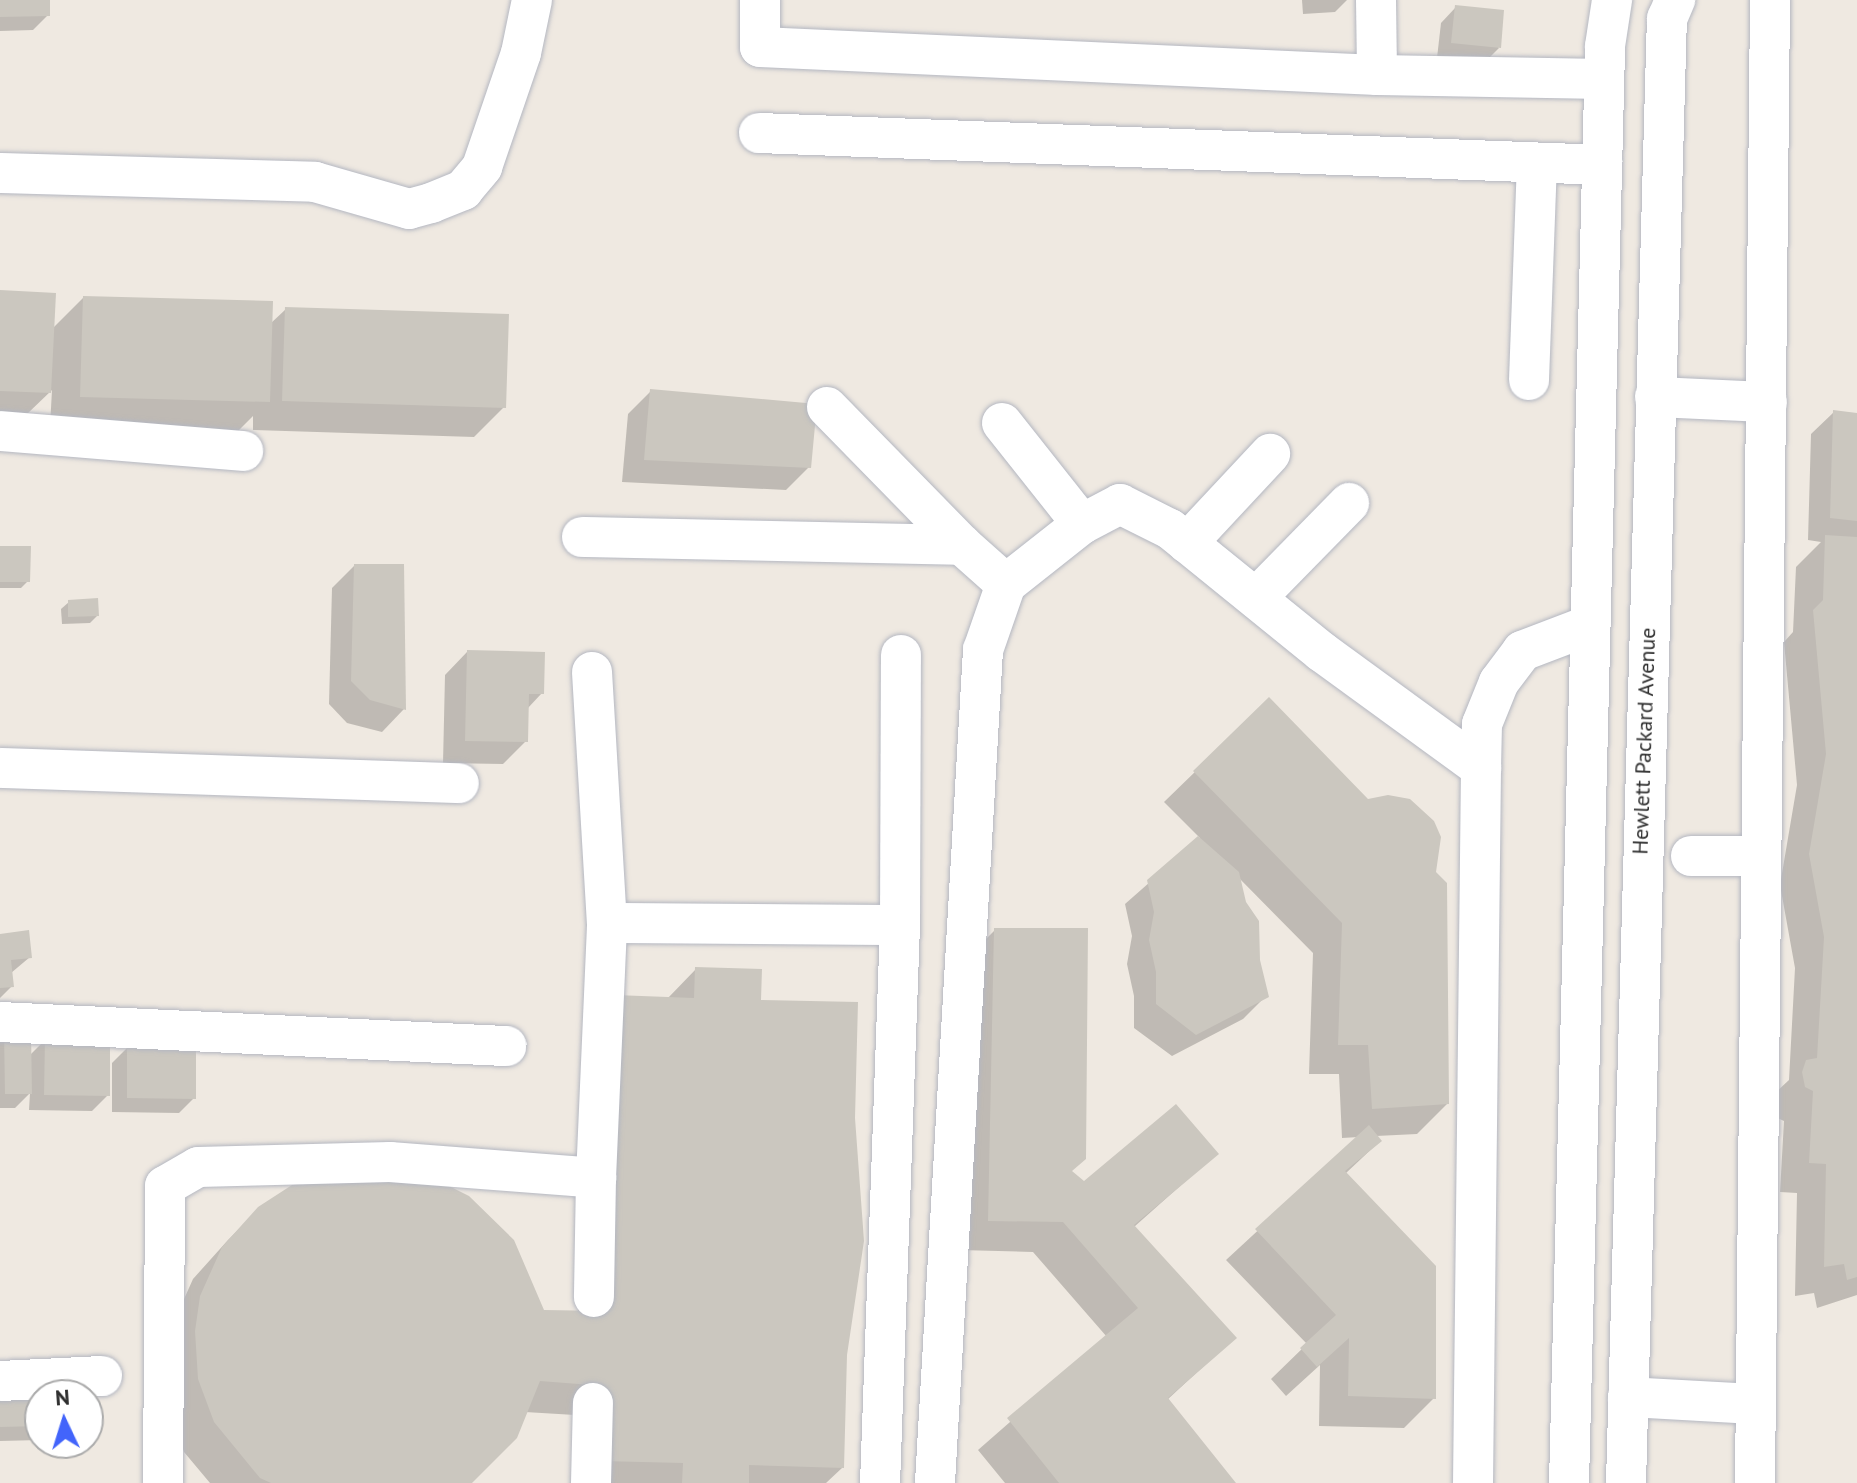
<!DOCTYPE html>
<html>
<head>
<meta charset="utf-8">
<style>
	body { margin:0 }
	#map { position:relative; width:1857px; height:1483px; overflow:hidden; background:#efe9e1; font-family:"PT Sans",sans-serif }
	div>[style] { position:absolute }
	.shadow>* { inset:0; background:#0003 }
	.building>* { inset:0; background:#cbc7bf }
	.roads { filter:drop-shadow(0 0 2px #b4b7c1) drop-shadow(0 0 2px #b4b7c1) }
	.minor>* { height:40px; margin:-20px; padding:0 20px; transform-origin:20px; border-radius:20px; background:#fff }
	span { translate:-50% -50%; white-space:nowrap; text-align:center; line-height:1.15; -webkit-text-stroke:6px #fff; paint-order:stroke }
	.street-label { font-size:22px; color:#2e2e2e }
	.north { position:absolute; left:24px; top:1379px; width:80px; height:80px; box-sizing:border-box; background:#fff; border:2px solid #ababab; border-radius:50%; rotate:356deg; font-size:22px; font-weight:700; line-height:32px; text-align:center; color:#2e2e2e }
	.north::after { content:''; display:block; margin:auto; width:28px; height:36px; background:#4264fb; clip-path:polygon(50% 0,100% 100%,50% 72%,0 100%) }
</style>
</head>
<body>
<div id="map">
	<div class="shadow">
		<i style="clip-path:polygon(0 0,48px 0,48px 15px,33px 30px,0 31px)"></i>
		<i style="clip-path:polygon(1302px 0,1347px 0,1335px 12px,1303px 14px)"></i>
		<i style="clip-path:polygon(1456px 7px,1499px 48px,1484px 63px,1437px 58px,1441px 23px)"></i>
		<i style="clip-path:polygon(0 292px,52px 329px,83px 298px,270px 324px,286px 309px,504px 407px,474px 437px,253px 430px,253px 416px,238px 431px,50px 426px,52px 390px,26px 415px,0 414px)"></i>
		<i style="clip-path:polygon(651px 391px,809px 467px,786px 490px,622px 482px,628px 414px)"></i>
		<i style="clip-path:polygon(1834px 412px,1857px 415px,1857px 1295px,1817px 1308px,1814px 1293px,1795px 1296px,1797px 1193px,1780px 1192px,1784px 1121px,1775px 1117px,1776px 1092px,1789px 1080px,1795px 968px,1780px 885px,1797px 785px,1784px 642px,1793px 632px,1796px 567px,1821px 542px,1808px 540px,1811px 434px)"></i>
		<i style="clip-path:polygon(0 548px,28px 581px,21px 588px,0 588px)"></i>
		<i style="clip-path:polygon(354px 566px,404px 709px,382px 732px,347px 723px,329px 704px,332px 588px)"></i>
		<i style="clip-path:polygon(69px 602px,97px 616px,90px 623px,62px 624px,61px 609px)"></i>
		<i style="clip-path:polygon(467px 652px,542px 693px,527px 709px,526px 741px,503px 764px,443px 763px,445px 675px)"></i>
		<i style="clip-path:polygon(1269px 700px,1434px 873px,1447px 1104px,1417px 1134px,1376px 1136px,1380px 1141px,1345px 1174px,1434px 1398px,1404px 1428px,1319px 1426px,1320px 1365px,1286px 1396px,1271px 1379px,1307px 1344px,1226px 1260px,1359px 1137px,1342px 1138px,1339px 1074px,1309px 1074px,1313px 953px,1238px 877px,1266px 996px,1243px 1019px,1172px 1056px,1134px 1028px,1134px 996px,1127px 964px,1132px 936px,1125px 904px,1200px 838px,1164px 802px)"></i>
		<i style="clip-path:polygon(995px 930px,1070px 1172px,1084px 1183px,1216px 1154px,1134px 1227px,1234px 1338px,1167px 1400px,1234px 1483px,1005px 1483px,978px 1450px,1107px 1337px,1033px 1252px,959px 1250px,965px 960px)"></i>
		<i style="clip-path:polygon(0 936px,30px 957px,11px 973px,12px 986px,0 998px)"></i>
		<i style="clip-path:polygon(696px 969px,759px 1001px,845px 1355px,842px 1468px,826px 1483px,573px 1483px,575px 1415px,525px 1412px,469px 1483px,210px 1483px,184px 1452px,169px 1409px,171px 1328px,193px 1279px,228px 1240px,259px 1209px,542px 1312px,578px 1313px,586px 1027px,667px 999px)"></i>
		<i style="clip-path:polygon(0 1039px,29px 1056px,45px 1040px,108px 1095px,92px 1111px,29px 1110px,30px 1093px,15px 1108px,0 1108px)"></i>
		<i style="clip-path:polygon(127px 1048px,194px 1098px,179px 1113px,112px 1112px,112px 1063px)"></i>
		<i style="clip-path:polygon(0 1387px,40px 1395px,40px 1440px,0 1441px)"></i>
	</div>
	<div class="building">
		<i style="clip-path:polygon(0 0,50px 0,50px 16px,0 17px)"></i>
		<i style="clip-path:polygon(1455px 5px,1504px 10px,1501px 48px,1451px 43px)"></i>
		<i style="clip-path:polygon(0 290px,56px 293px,51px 393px,0 391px)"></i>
		<i style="clip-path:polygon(83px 296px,273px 301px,270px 402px,80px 397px)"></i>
		<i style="clip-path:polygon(285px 307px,509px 314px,506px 408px,282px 401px)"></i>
		<i style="clip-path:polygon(650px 389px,817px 404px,811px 468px,644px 460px)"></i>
		<i style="clip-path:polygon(1833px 410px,1857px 413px,1857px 521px,1830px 518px)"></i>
		<i style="clip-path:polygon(1825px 535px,1857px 537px,1857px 1277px,1847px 1280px,1844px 1264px,1824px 1267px,1826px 1164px,1809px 1163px,1813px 1091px,1805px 1087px,1802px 1072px,1806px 1060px,1817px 1058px,1824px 937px,1809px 854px,1826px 754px,1813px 610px,1823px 600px)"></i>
		<i style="clip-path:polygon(0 546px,31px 546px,30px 582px,0 582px)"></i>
		<i style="clip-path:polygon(354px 564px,404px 564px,406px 710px,370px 700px,351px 681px)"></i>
		<i style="clip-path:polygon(98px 598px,99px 616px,68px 617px,68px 600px)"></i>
		<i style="clip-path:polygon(467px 650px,545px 652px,544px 694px,529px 694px,528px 742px,465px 741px)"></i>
		<i style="clip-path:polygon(1269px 697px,1368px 799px,1388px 795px,1410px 799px,1434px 821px,1441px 837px,1436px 872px,1447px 883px,1449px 1104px,1372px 1109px,1368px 1045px,1338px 1045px,1342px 923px,1193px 771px)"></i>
		<i style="clip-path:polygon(1198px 836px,1239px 872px,1246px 902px,1259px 921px,1260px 960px,1269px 997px,1196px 1035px,1156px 1004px,1156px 972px,1149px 940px,1154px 912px,1147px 880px)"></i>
		<i style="clip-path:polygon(994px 928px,1088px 928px,1086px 1159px,1072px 1171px,1084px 1181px,1176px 1104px,1219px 1154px,1134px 1225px,1237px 1338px,1168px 1398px,1236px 1483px,1059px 1483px,1007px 1418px,1138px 1308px,1063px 1222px,988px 1221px)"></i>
		<i style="clip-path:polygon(29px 930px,32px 958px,11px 960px,14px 987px,0 988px,0 934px)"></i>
		<i style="clip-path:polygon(695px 967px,762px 969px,761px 1000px,858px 1002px,855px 1118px,864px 1241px,847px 1355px,844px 1468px,749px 1465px,749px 1483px,682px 1483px,683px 1463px,601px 1461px,604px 1386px,540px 1381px,517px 1438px,472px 1483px,271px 1483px,260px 1478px,214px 1422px,198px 1379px,195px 1331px,200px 1296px,222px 1247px,258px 1207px,292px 1185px,329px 1171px,431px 1177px,469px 1196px,514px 1240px,544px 1310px,606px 1311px,615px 995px,694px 998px)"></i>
		<i style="clip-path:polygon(4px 1032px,31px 1032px,32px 1094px,5px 1094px)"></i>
		<i style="clip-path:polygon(45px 1038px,110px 1039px,110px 1096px,44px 1095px)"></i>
		<i style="clip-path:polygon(127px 1046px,196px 1046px,196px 1099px,127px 1098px)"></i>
		<i style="clip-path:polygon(1369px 1125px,1382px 1141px,1345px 1171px,1436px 1266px,1436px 1399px,1348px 1396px,1349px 1338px,1317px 1367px,1300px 1348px,1336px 1315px,1255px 1229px)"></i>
		<i style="clip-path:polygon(0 1385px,40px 1395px,40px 1426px,0 1427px)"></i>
	</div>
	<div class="roads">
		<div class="minor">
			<i style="left:760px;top:0;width:47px;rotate:90deg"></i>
			<i style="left:760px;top:47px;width:618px;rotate:2.6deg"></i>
			<i style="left:1377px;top:75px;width:227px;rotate:1deg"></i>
			<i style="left:1376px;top:0;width:75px;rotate:89.2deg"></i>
			<i style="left:759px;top:133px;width:844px;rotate:2.17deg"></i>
			<i style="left:1px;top:173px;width:314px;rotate:1.6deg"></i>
			<i style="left:315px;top:182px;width:98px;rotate:16deg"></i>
			<i style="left:409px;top:209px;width:23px;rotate:-15deg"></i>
			<i style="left:431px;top:203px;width:35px;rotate:-22deg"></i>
			<i style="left:463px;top:190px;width:30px;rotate:-50deg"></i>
			<i style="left:482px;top:167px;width:120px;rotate:-71.1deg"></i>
			<i style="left:521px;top:53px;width:54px;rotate:-78.3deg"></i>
			<i style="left:1529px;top:380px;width:215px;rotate:-87.9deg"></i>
			<i style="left:1655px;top:397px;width:112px;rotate:2.6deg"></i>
			<i style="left:827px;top:407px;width:193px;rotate:45.6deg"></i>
			<i style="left:1002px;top:423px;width:129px;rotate:51.6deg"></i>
			<i style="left:0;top:431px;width:244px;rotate:4.7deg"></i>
			<i style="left:582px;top:537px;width:380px;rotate:1.2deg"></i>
			<i style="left:962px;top:545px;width:59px;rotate:41.6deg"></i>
			<i style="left:1006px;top:584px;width:70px;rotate:109.2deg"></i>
			<i style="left:983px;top:650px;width:834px;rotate:93.3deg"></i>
			<i style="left:1187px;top:543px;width:122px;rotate:-47deg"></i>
			<i style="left:1006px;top:584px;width:97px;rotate:-38.3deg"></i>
			<i style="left:1082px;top:524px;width:43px;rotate:-27.8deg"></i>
			<i style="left:1120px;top:504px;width:56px;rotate:26.6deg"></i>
			<i style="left:1170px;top:529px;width:196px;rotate:39deg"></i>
			<i style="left:1322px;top:652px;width:197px;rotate:36.1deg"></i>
			<i style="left:1481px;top:768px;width:715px;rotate:90.64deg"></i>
			<i style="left:1256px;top:598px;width:133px;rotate:-45.6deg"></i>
			<i style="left:592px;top:672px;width:251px;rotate:86.6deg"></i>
			<i style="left:0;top:768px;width:459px;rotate:1.9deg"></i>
			<i style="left:1481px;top:768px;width:44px;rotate:-88.7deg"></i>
			<i style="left:1482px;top:724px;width:45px;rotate:-68deg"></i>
			<i style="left:1499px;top:682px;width:39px;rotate:-53deg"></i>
			<i style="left:1522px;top:651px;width:73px;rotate:-20.9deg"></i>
			<i style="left:1691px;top:856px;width:69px"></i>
			<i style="left:900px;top:925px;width:270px;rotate:-89.8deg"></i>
			<i style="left:0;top:1022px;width:507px;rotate:2.72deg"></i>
			<i style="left:596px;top:1178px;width:255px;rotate:-87.5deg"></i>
			<i style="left:607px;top:923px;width:293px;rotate:0.4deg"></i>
			<i style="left:900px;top:925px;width:558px;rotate:92.05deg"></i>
			<i style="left:0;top:1381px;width:102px;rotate:-2.8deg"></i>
			<i style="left:1628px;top:1397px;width:124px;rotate:3.2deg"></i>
			<i style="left:163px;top:1483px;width:297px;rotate:-89.6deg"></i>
			<i style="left:165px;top:1186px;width:38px;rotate:-30deg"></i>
			<i style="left:198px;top:1167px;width:192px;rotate:-1.5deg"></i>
			<i style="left:390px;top:1162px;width:207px;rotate:4.4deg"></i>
			<i style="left:596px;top:1178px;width:119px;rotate:91deg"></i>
			<i style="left:591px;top:1483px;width:80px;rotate:-88.6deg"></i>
			<i style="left:1569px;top:1483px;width:1437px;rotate:-88.56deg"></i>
			<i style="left:1605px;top:46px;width:47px;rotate:-81.3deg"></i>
			<i style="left:1626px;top:1483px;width:1465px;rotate:-88.4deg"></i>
			<i style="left:1667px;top:19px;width:21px;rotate:-67deg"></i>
			<i style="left:1755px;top:1483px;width:1483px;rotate:-89.42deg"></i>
		</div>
	</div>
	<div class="street-label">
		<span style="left:1644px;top:741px;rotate:-88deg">Hewlett Packard Avenue</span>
	</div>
	<div class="north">N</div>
</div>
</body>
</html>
